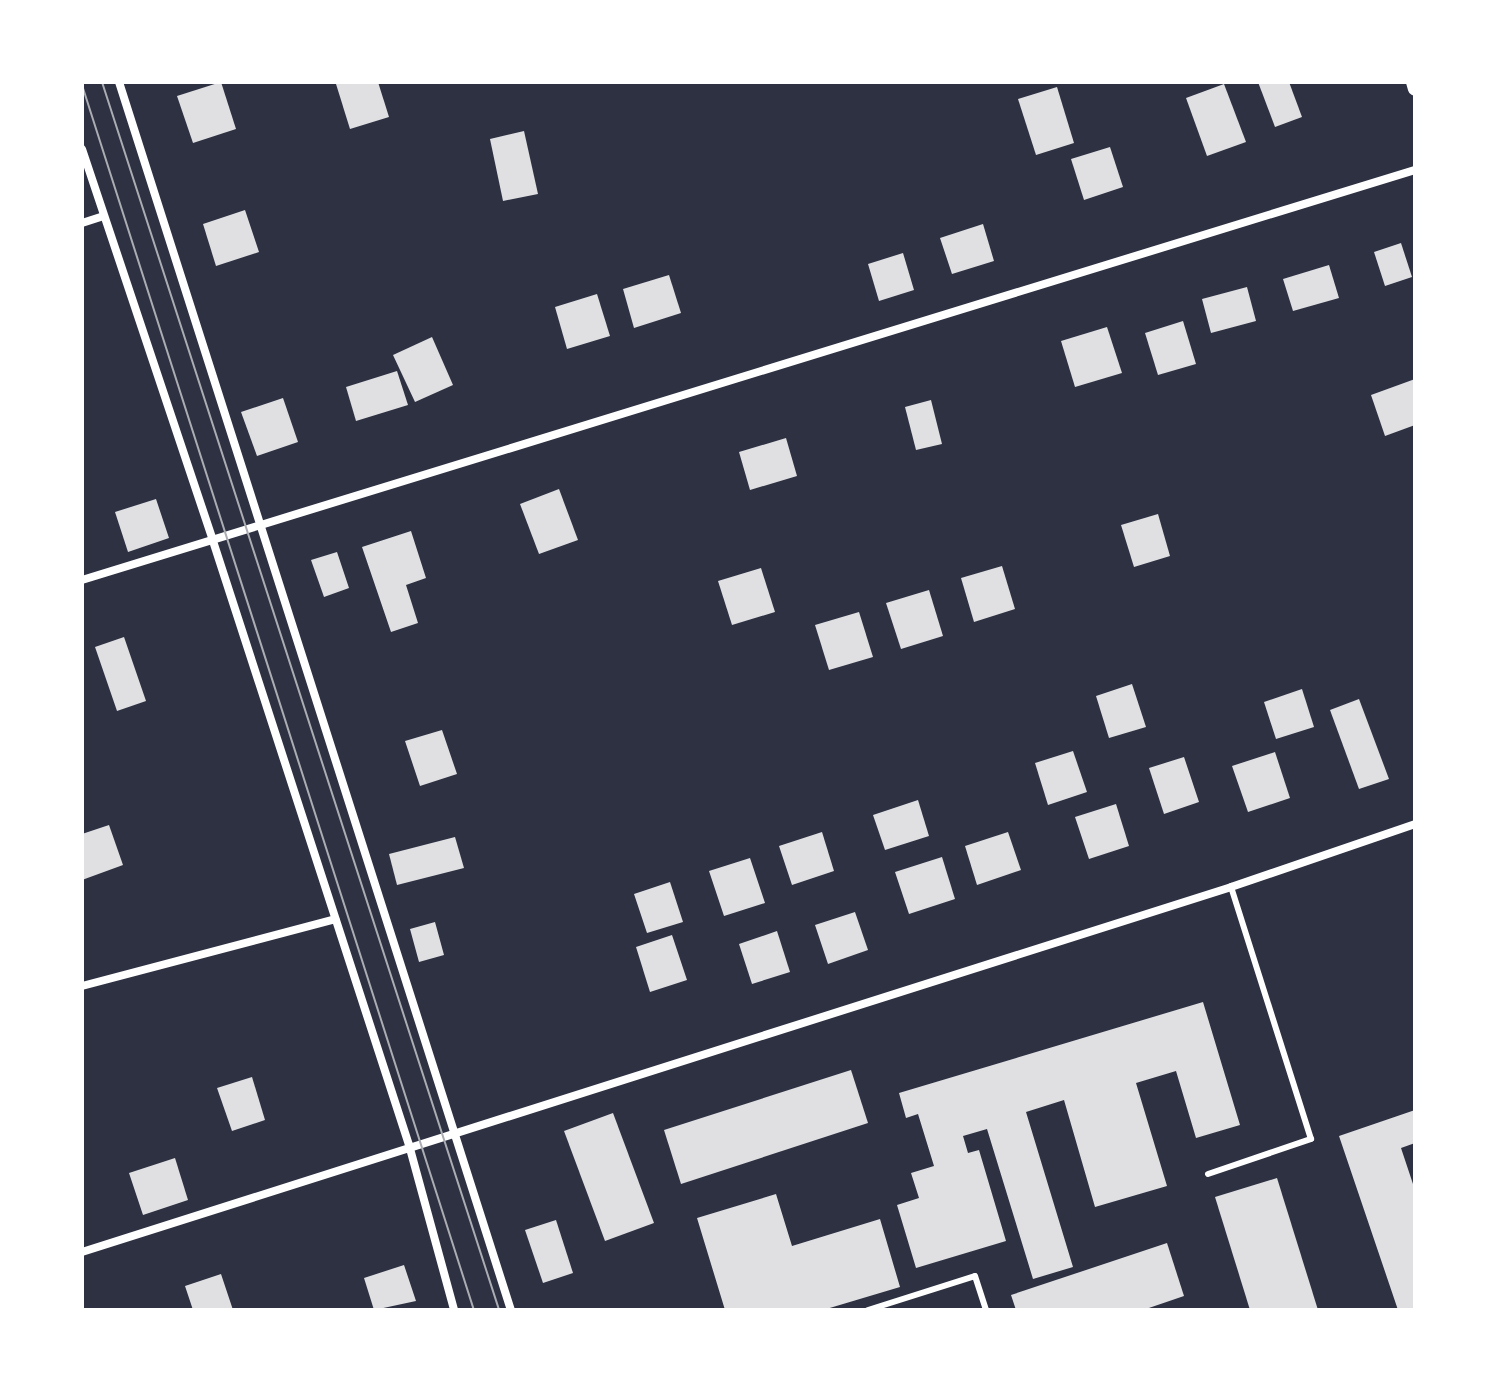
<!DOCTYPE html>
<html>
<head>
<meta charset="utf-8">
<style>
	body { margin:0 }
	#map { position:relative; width:1497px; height:1392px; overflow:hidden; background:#2d3142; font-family:Barlow,sans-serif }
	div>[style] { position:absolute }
	.building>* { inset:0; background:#e0e0e3 }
	.service>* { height:6px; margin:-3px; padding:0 3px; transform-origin:3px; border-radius:3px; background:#fff }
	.minor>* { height:8px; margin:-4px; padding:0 4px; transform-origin:4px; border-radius:4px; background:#fff }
	.tertiary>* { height:14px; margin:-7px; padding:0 7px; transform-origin:7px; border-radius:7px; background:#fff }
	.tram>* { height:2px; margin:-1px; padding:0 1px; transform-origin:1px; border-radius:1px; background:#abadb3 }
	span { translate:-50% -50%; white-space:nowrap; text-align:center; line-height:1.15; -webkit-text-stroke:6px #fff; paint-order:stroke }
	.frame { position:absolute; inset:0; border:84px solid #fff; pointer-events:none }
</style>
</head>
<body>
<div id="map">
	<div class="building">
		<i style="clip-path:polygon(221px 82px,236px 129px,193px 143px,177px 96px)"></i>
		<i style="clip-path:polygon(342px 82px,378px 82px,389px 117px,350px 129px,336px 84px)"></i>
		<i style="clip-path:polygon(1258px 82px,1289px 82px,1302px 117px,1275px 127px)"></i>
		<i style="clip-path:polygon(1224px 84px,1246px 142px,1207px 156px,1186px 98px)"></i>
		<i style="clip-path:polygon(1057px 87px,1074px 143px,1036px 155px,1018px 99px)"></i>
		<i style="clip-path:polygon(524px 131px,538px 194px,503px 201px,490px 139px)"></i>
		<i style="clip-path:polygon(1110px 147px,1123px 187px,1084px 200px,1071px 159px)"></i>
		<i style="clip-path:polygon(245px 210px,259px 252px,216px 266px,203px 224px)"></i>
		<i style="clip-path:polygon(983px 224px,994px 261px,952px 274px,940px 238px)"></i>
		<i style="clip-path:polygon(1401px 243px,1412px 277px,1385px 286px,1374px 252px)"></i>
		<i style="clip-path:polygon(903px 253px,914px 290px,879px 301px,868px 264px)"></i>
		<i style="clip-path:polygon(1329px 265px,1339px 298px,1293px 311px,1283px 279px)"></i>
		<i style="clip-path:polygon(669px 275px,681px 313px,634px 328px,623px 289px)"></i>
		<i style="clip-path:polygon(1247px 287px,1256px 321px,1211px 333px,1202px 299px)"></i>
		<i style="clip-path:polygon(597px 294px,610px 336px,567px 349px,555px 307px)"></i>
		<i style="clip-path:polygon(1183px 321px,1196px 364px,1158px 375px,1145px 333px)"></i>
		<i style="clip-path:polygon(1107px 327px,1122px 373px,1075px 387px,1061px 341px)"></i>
		<i style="clip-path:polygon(432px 337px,453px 385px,415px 402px,393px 355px)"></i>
		<i style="clip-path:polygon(397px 371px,408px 405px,356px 421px,346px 387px)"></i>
		<i style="clip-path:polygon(1415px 379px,1415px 425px,1385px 436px,1371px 395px)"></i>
		<i style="clip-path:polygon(283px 398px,298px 442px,257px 456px,241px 412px)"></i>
		<i style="clip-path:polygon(931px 400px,942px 444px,916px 450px,905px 407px)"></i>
		<i style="clip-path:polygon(786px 438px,797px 476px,750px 490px,739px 452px)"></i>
		<i style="clip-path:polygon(559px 489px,578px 540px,539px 554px,520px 504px)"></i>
		<i style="clip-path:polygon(156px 499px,169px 538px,128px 552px,115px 512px)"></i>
		<i style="clip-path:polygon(1158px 514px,1170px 556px,1134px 567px,1121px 525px)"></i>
		<i style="clip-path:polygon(411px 531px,426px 578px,406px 585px,418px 623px,391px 632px,362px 547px)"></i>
		<i style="clip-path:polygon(337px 552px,349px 588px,324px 597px,311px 560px)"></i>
		<i style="clip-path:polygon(1002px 566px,1015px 609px,974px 622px,961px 578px)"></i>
		<i style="clip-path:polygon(761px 568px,775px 612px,732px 625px,718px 581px)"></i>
		<i style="clip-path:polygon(929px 590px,943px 636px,901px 649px,886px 603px)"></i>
		<i style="clip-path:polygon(859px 612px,873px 657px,829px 670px,815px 625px)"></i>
		<i style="clip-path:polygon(124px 637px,146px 701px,117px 711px,95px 647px)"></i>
		<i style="clip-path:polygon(1132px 684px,1146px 727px,1109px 738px,1096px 696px)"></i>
		<i style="clip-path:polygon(1302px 689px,1314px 727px,1276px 739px,1264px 702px)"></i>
		<i style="clip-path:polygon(1359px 699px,1389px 779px,1359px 789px,1330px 710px)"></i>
		<i style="clip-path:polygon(442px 730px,457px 774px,420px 786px,405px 741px)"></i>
		<i style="clip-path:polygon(1073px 751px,1087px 792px,1048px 805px,1035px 763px)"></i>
		<i style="clip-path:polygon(1275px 752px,1290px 798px,1248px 812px,1232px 766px)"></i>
		<i style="clip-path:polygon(1184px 757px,1199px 802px,1164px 814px,1149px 768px)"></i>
		<i style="clip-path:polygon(918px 800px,929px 836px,885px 850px,873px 815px)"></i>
		<i style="clip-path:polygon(1116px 804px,1129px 846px,1089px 859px,1075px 817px)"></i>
		<i style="clip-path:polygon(109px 825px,123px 865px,82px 880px,82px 834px)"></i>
		<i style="clip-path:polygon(822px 832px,834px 871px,792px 885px,779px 846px)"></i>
		<i style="clip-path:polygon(1008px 832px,1021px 870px,977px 885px,965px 846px)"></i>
		<i style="clip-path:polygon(455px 837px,464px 868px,397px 885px,389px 854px)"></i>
		<i style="clip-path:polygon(942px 857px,955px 899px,909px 914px,895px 872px)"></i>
		<i style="clip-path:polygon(750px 858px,765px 903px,724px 916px,709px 871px)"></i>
		<i style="clip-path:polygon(670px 882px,683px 922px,647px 933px,634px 894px)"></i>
		<i style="clip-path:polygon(855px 912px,868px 950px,828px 964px,815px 925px)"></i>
		<i style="clip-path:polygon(435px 922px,444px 955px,419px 962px,410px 929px)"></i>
		<i style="clip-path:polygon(777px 931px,790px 972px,752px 984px,739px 944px)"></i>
		<i style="clip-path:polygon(672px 935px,687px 980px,650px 992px,636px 947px)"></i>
		<i style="clip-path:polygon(1203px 1002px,1240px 1125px,1196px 1138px,1176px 1071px,1136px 1083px,1167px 1186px,1095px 1207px,1064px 1100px,1026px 1112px,1073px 1267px,1033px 1279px,987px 1129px,963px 1136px,968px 1153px,979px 1150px,1006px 1241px,916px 1268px,897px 1205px,919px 1198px,911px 1173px,934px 1166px,918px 1114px,906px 1118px,899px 1093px)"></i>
		<i style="clip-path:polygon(851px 1070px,868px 1123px,681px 1184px,664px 1130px)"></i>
		<i style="clip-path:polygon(252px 1077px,265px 1120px,232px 1131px,217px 1088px)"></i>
		<i style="clip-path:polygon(1415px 1110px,1415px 1143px,1401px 1148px,1415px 1190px,1415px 1310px,1398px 1310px,1339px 1136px)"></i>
		<i style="clip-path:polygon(613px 1113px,654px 1223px,605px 1241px,564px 1131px)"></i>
		<i style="clip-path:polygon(175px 1158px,188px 1200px,143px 1215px,129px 1173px)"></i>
		<i style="clip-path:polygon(1277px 1178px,1318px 1310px,1250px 1310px,1215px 1197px)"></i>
		<i style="clip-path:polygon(776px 1194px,792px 1246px,880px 1219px,900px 1287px,823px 1310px,725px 1310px,697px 1218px)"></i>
		<i style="clip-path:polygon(556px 1220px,573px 1273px,543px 1283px,525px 1230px)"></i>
		<i style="clip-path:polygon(1167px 1243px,1184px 1296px,1143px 1310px,1016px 1310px,1011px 1295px)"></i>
		<i style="clip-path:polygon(404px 1265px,416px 1301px,374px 1310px,364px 1278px)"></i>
		<i style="clip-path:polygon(221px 1274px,233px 1310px,193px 1310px,185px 1286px)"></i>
	</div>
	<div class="service">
		<i style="left:1208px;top:1174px;width:109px;rotate:-18.8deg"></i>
		<i style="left:1311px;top:1139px;width:264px;rotate:-107.6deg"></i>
		<i style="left:868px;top:1310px;width:112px;rotate:-17.6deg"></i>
		<i style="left:975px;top:1276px;width:36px;rotate:72deg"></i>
	</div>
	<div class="minor">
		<i style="left:119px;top:82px;width:1289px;rotate:72.3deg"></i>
		<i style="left:82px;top:149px;width:410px;rotate:71.5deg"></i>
		<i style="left:212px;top:538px;width:638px;rotate:72.02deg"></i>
		<i style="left:409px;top:1145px;width:171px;rotate:74.7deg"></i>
		<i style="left:82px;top:223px;width:22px;rotate:-18deg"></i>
		<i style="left:82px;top:580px;width:1395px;rotate:-17.1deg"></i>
		<i style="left:82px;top:986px;width:262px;rotate:-14.8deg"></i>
		<i style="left:82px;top:1252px;width:1206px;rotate:-17.62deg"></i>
		<i style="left:1231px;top:887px;width:194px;rotate:-18.9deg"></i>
	</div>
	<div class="tertiary">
		<i style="left:1413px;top:82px;width:7px;rotate:74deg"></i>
	</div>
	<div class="tram">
		<i style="left:102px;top:82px;width:1291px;rotate:72.08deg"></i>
		<i style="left:82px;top:85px;width:1286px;rotate:72.26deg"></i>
	</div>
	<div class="frame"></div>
</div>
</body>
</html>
